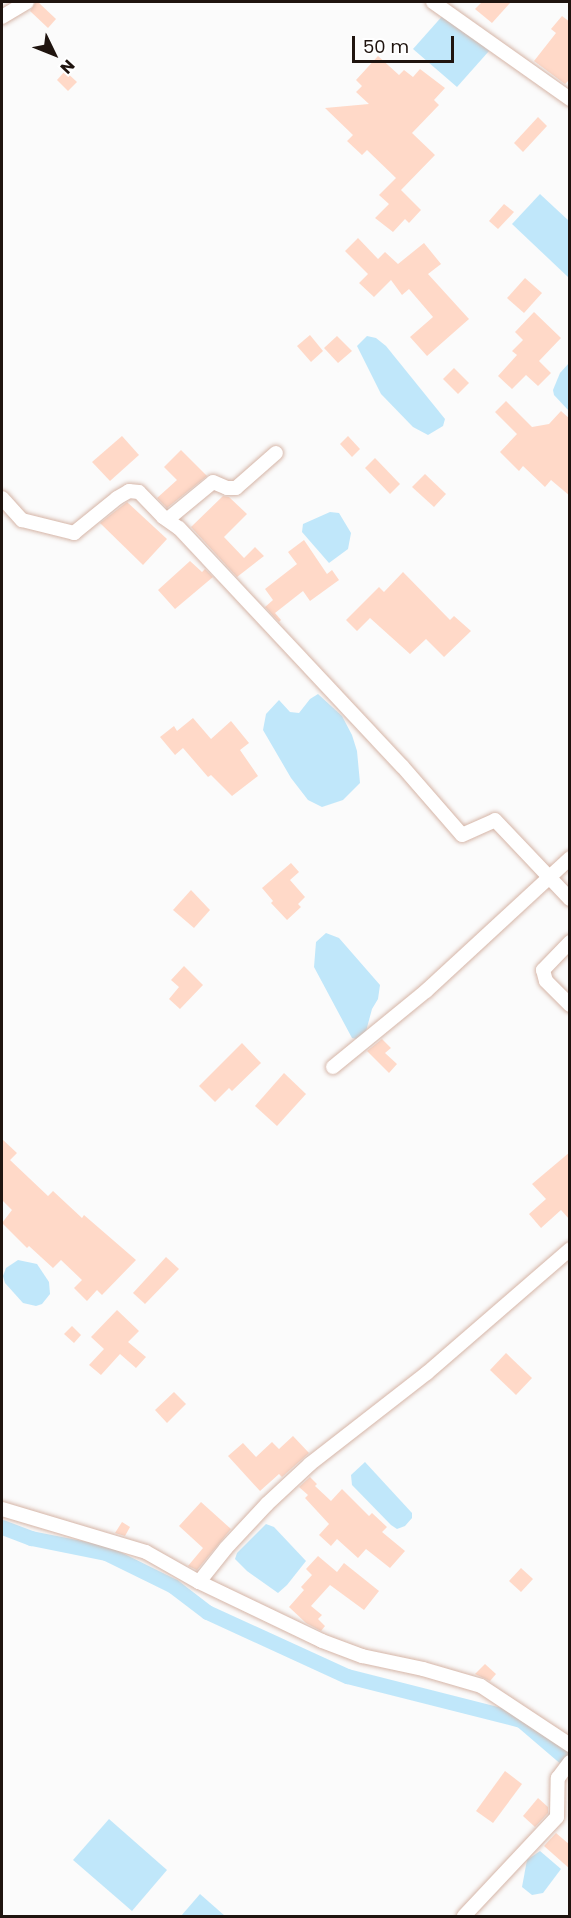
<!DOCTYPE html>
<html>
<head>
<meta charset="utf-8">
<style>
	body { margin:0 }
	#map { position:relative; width:571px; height:1918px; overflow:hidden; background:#fbfbfb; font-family:Poppins,sans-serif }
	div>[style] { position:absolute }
	.water>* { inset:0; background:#c0e7fa }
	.canal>* { height:15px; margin:-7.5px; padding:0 7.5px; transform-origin:7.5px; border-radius:7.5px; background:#c0e7fa }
	.building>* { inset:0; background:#ffd9c8 }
	.roads { filter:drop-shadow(0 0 2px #d5b5a7) drop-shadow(0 0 2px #d5b5a7) }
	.minor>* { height:14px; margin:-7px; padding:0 7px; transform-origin:7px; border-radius:7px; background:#fff }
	span { translate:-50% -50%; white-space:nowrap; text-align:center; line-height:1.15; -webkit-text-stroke:6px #fff; paint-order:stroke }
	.frame { position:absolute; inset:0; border:3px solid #1f140f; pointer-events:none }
	.north { position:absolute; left:24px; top:24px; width:60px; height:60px; -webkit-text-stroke:4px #fff; paint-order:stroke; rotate:133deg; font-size:16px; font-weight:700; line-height:24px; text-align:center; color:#1f140f }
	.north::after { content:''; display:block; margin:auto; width:21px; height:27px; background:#1f140f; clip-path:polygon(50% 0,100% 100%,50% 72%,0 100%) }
	.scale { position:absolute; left:352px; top:36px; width:102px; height:27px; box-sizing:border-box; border:3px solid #1f140f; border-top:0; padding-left:8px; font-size:18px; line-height:21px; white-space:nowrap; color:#1f140f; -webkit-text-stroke:4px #fff; paint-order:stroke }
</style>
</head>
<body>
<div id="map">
	<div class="water">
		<i style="clip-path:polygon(445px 13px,489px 51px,457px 87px,413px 49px)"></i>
		<i style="clip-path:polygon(540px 194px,569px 221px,568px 277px,512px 224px)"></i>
		<i style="clip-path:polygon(367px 336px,376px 338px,386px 346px,445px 419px,443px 426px,428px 435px,413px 427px,381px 394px,357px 346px)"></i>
		<i style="clip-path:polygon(569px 363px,569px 411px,554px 395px,553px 390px,560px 373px)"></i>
		<i style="clip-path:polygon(330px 512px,339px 513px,351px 533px,348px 549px,329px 563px,302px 532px,303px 524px)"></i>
		<i style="clip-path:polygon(318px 694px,342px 716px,352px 735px,357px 751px,360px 783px,343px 800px,322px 807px,308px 800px,291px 778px,263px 730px,266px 714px,279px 700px,290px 712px,299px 713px,310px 699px)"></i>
		<i style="clip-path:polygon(326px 933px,339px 938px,380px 985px,378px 999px,372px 1009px,365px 1035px,360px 1040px,352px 1038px,314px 967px,316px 942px)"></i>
		<i style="clip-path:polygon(18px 1260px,37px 1264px,49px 1282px,50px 1294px,42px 1304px,36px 1306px,23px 1303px,5px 1283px,3px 1276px,6px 1268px)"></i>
		<i style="clip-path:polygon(365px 1462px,412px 1513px,412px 1518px,405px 1526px,397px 1529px,391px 1525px,352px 1485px,351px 1475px)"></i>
		<i style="clip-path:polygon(266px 1524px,274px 1527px,306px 1561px,287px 1585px,278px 1593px,247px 1571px,235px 1559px,237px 1553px)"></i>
		<i style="clip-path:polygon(109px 1819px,167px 1870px,132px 1911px,73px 1860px)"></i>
		<i style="clip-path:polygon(540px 1851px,561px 1869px,543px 1893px,532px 1895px,522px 1887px,527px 1860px)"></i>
		<i style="clip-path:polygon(200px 1894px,225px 1916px,181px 1916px)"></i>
	</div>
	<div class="canal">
		<i style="left:2px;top:1527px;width:31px;rotate:21deg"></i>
		<i style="left:31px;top:1538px;width:76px;rotate:11.3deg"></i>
		<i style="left:106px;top:1553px;width:75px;rotate:26.2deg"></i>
		<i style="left:173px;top:1586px;width:43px;rotate:37.4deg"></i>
		<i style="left:207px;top:1612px;width:154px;rotate:24.6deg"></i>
		<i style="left:347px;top:1676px;width:179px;rotate:14.2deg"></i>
		<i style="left:521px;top:1720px;width:65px;rotate:40.6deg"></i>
	</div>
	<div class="building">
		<i style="clip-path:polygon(36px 2px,38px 2px,56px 19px,48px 28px,30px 11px)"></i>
		<i style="clip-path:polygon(482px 2px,511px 2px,492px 23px,475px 9px)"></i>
		<i style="clip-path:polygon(562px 16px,570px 22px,570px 79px,565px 84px,534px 61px,556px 33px,551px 29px)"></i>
		<i style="clip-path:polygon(378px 56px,399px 75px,404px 70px,413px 77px,420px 69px,445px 88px,434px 100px,439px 105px,412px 133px,435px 155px,401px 190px,421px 210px,409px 223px,405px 219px,393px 232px,375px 218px,389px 204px,379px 195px,396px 178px,367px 150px,362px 155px,347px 141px,353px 135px,325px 108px,369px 104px,356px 92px,362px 86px,356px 80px)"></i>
		<i style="clip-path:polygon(65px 71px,77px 82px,68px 91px,57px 80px)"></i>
		<i style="clip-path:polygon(538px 117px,547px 126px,523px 152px,514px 143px)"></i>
		<i style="clip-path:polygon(504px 204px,514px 212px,498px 229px,489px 221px)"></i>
		<i style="clip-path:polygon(358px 238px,378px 259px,385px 252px,398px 264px,424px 243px,441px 264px,428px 274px,469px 319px,427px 356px,410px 337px,433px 317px,409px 289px,402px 295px,391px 280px,374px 297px,359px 283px,368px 274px,345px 251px)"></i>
		<i style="clip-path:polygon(525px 278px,542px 293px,524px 313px,507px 298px)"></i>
		<i style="clip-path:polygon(534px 312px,561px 338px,539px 361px,551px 373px,538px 386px,526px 375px,512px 389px,498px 376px,517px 355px,512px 351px,523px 340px,515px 332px)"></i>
		<i style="clip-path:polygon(310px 335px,323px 351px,311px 362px,297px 346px)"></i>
		<i style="clip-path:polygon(337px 336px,352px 351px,338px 363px,324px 348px)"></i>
		<i style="clip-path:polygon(454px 368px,469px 383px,458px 394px,443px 379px)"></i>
		<i style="clip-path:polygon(506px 401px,532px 427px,549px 424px,561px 411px,570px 419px,570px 496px,551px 480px,545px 487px,523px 466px,519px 471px,500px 452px,517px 434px,495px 412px)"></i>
		<i style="clip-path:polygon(122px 436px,139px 455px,110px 481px,92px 462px)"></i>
		<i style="clip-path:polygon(348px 436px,360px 449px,352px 457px,340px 444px)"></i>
		<i style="clip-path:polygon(181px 450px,207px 476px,167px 508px,157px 498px,177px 480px,164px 467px)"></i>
		<i style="clip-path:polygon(375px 458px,400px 484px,390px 494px,365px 468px)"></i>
		<i style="clip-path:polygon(425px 474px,446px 494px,434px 507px,412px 487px)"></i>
		<i style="clip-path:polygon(223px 496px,229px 497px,247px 514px,224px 537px,244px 558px,255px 547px,264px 556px,237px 577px,191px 527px)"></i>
		<i style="clip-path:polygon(127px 502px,167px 539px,143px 565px,100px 523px)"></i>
		<i style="clip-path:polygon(304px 540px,327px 574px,332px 570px,339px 580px,310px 601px,303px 591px,275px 613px,281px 620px,279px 622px,265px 607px,273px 600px,265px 589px,297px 564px,288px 552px)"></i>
		<i style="clip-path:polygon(190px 561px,202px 572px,205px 569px,213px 577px,175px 609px,158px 590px)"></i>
		<i style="clip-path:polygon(403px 572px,450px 620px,454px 616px,471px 631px,444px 657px,426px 639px,410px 654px,370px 618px,357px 631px,346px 620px,379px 587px,384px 592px)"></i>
		<i style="clip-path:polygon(193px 718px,211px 739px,231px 721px,249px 743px,240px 750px,258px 776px,232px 796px,211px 775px,208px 777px,183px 748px,175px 755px,160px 737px,174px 726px,177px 731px)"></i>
		<i style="clip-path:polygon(291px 863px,299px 872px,290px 880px,305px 897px,298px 904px,301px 907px,287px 920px,271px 903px,273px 901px,262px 888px)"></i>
		<i style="clip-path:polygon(191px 890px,210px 910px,194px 928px,173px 910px)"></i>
		<i style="clip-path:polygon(184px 966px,203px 985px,180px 1009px,169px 999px,179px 987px,171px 980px)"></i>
		<i style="clip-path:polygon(382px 1039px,391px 1048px,385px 1053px,397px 1064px,389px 1073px,367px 1051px)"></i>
		<i style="clip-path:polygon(242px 1043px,261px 1063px,232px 1091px,229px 1088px,215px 1102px,199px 1086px)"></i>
		<i style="clip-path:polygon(284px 1073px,306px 1094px,277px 1126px,255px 1106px)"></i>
		<i style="clip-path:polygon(2px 1139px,17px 1153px,10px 1160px,48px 1196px,53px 1191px,82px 1218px,84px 1215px,136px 1260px,102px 1295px,97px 1290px,87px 1301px,74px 1288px,82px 1280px,61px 1260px,53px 1268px,29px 1246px,27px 1248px,2px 1223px,12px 1210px,2px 1200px)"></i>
		<i style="clip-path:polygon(570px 1152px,570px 1220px,561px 1210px,541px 1228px,529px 1214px,546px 1199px,532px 1184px)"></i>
		<i style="clip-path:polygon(166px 1257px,179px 1269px,145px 1304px,133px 1293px)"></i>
		<i style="clip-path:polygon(117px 1310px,139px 1331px,128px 1342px,146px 1357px,136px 1368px,120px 1354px,101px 1375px,89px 1365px,104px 1349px,91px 1337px)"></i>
		<i style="clip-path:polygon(72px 1326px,81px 1335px,74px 1343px,64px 1334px)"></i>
		<i style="clip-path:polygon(506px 1353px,532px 1378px,516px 1395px,490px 1370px)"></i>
		<i style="clip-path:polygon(174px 1392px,186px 1404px,167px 1423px,155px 1410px)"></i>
		<i style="clip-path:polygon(293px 1436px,309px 1453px,282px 1477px,279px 1474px,260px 1491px,228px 1456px,243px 1443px,256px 1457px,272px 1442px,279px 1449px)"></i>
		<i style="clip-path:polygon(310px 1477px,317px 1484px,315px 1486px,331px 1501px,342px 1489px,369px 1516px,372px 1513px,387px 1527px,382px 1532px,405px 1551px,390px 1568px,366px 1549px,358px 1558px,337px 1539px,331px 1546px,319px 1535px,329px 1524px,305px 1498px,308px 1495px,299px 1487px)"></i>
		<i style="clip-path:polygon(201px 1502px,231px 1529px,197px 1570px,188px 1566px,203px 1548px,179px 1526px)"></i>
		<i style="clip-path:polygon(122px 1522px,130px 1527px,125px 1536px,115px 1533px)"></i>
		<i style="clip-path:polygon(318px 1556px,337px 1572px,344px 1563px,379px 1591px,364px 1610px,330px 1585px,311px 1606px,322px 1615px,318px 1619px,325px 1626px,321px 1631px,306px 1623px,289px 1607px,304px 1590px,301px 1587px,312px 1575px,306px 1569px)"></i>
		<i style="clip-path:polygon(521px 1568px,533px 1579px,521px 1592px,509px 1581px)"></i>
		<i style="clip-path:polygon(485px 1664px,496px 1674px,490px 1681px,475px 1674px)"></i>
		<i style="clip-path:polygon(505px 1771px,522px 1784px,493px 1823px,476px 1811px)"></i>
		<i style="clip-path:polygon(538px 1798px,548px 1807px,548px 1813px,535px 1827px,523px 1816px)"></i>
		<i style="clip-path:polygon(556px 1833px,570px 1845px,570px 1869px,544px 1846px)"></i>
	</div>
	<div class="roads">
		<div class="minor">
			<i style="left:433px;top:2px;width:168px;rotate:35.3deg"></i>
			<i style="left:2px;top:17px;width:29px;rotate:-31deg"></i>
			<i style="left:2px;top:498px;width:30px;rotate:48deg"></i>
			<i style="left:22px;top:520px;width:54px;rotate:14deg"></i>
			<i style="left:74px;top:533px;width:55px;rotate:-39.1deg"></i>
			<i style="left:117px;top:498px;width:14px;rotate:-30deg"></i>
			<i style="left:129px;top:491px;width:10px;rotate:6deg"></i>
			<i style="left:139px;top:492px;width:35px;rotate:46deg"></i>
			<i style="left:163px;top:517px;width:19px;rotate:35deg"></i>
			<i style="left:179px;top:528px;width:326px;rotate:46.9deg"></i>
			<i style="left:402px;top:766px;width:91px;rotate:49deg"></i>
			<i style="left:462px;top:835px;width:36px;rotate:-24deg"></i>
			<i style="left:495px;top:820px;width:109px;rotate:46.5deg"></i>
			<i style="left:168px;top:519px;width:58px;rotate:-39.4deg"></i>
			<i style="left:213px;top:482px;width:15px;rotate:23deg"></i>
			<i style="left:227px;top:488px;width:9px"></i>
			<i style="left:236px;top:488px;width:53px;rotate:-41.2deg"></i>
			<i style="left:570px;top:942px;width:39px;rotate:134deg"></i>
			<i style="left:543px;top:970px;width:11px;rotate:75deg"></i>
			<i style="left:546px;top:981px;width:34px;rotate:45deg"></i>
			<i style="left:333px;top:1067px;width:120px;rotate:-39.3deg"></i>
			<i style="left:426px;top:991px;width:196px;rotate:-42.7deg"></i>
			<i style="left:2px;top:1509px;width:150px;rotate:16.6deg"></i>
			<i style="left:146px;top:1552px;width:61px;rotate:29.5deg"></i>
			<i style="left:199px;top:1582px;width:136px;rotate:25.6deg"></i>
			<i style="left:322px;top:1641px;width:43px;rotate:20.6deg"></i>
			<i style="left:362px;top:1656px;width:62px;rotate:12deg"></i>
			<i style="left:423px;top:1669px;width:60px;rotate:16.3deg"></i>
			<i style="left:481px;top:1686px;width:107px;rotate:33.5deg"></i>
			<i style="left:199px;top:1582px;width:43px;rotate:-51.5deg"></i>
			<i style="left:226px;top:1548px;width:60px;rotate:-47deg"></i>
			<i style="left:267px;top:1504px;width:59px;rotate:-42.9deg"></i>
			<i style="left:310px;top:1464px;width:148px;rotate:-37.9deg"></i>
			<i style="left:427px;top:1373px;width:189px;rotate:-40.9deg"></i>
			<i style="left:464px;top:1916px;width:136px;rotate:-46.8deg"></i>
			<i style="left:557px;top:1817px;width:39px;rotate:-89deg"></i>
			<i style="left:558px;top:1778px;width:20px;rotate:-53deg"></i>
		</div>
	</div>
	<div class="frame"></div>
	<div class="north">N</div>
	<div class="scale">50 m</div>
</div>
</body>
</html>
